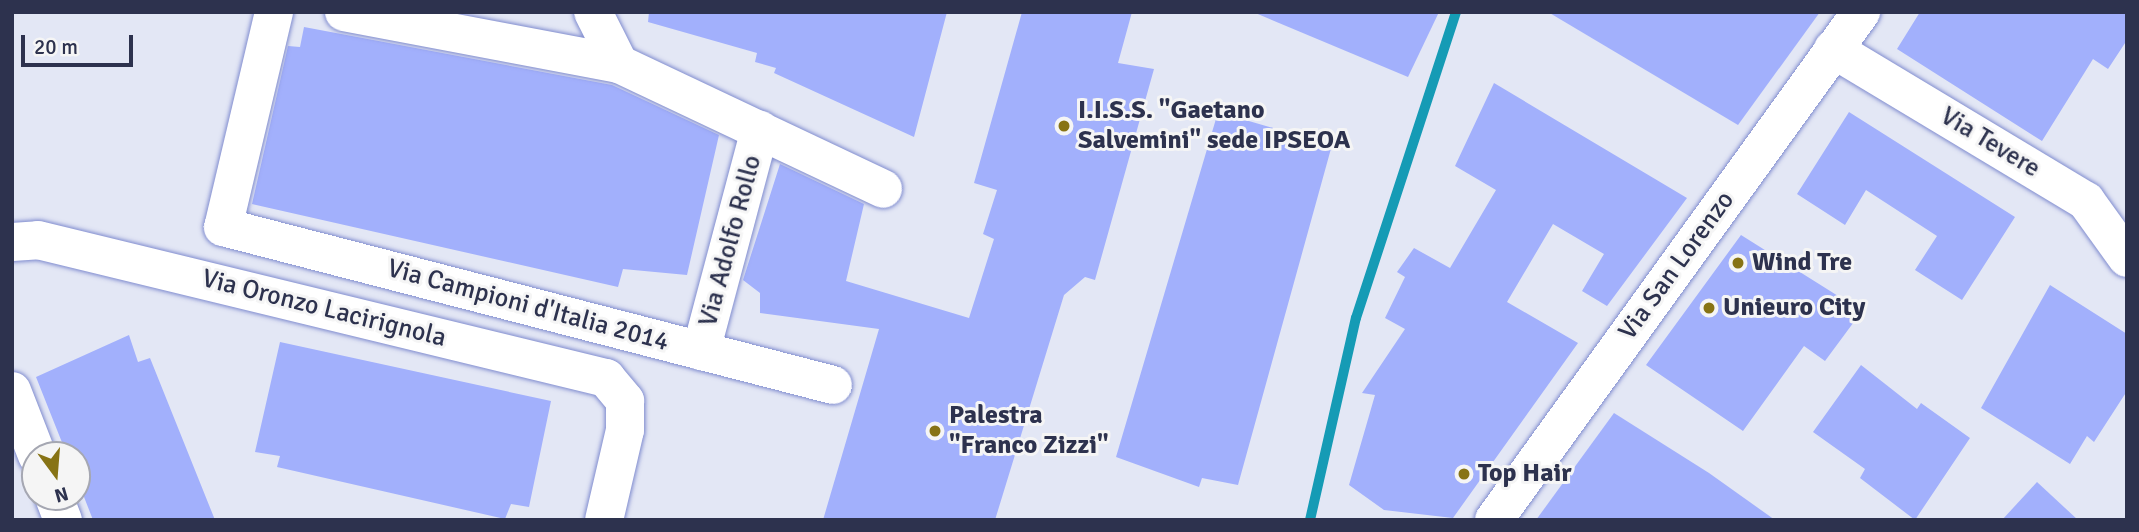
<!DOCTYPE html>
<html>
<head>
<meta charset="utf-8">
<style>
	body { margin:0 }
	#map { position:relative; width:2139px; height:532px; overflow:hidden; background:#e3e7f5; font-family:Signika,sans-serif }
	div>[style] { position:absolute }
	.stream>* { height:10px; margin:-5px; padding:0 5px; transform-origin:5px; border-radius:5px; background:#159bb5 }
	.building>* { inset:0; background:#a2b0fc }
	.roads { filter:drop-shadow(0 0 2px #808ccf) drop-shadow(0 0 2px #808ccf) }
	.minor>* { height:38px; margin:-19px; padding:0 19px; transform-origin:19px; border-radius:19px; background:#fff }
	.dots>* { width:19px; height:19px; translate:-50% -50%; box-sizing:border-box; border:4px solid #f5f5f5; border-radius:50% }
	span { translate:-50% -50%; white-space:nowrap; text-align:center; line-height:1.15; -webkit-text-stroke:6px #f5f5f5; paint-order:stroke }
	.poi-label { font-size:26px; color:#2d324e; font-weight:700 }
	.left { translate:0 -50%; text-align:left }
	.street-label { font-size:26px; color:#2d324e }
	.frame { position:absolute; inset:0; border:14px solid #2d324e; pointer-events:none }
	.north { position:absolute; left:21px; top:441px; width:70px; height:70px; box-sizing:border-box; background:#f5f5f5; border:2px solid #a5a7b2; border-radius:50%; rotate:164deg; font-size:19px; font-weight:700; line-height:28px; text-align:center; color:#2d324e }
	.north::after { content:''; display:block; margin:auto; width:24px; height:32px; background:#877315; clip-path:polygon(50% 0,100% 100%,50% 72%,0 100%) }
	.scale { position:absolute; left:21px; top:35px; width:112px; height:32px; box-sizing:border-box; border:4px solid #2d324e; border-top:0; padding-left:9px; font-size:21px; line-height:24px; white-space:nowrap; color:#2d324e; -webkit-text-stroke:5px #f5f5f5; paint-order:stroke }
</style>
</head>
<body>
<div id="map">
	<div class="stream">
		<i style="left:1310px;top:520px;width:207px;rotate:-77.2deg"></i>
		<i style="left:1356px;top:318px;width:322px;rotate:-71.9deg"></i>
	</div>
	<div class="building">
		<i style="clip-path:polygon(649px 12px,947px 12px,914px 137px,774px 73px,776px 68px,755px 62px,757px 53px,648px 22px)"></i>
		<i style="clip-path:polygon(1022px 12px,1132px 12px,1118px 63px,1154px 69px,1095px 280px,1085px 277px,1064px 295px,995px 520px,823px 520px,879px 329px,760px 313px,760px 293px,743px 280px,780px 164px,864px 204px,846px 281px,969px 318px,994px 239px,983px 234px,997px 190px,974px 183px)"></i>
		<i style="clip-path:polygon(1253px 12px,1439px 12px,1408px 77px)"></i>
		<i style="clip-path:polygon(1548px 12px,1820px 12px,1738px 125px)"></i>
		<i style="clip-path:polygon(1920px 12px,2127px 12px,2127px 40px,2108px 69px,2093px 59px,2042px 141px,1897px 49px)"></i>
		<i style="clip-path:polygon(304px 27px,612px 85px,719px 135px,687px 275px,623px 269px,618px 287px,252px 204px,288px 46px,300px 47px)"></i>
		<i style="clip-path:polygon(1494px 83px,1687px 198px,1607px 306px,1582px 291px,1604px 254px,1553px 224px,1507px 302px,1578px 343px,1453px 518px,1384px 510px,1349px 485px,1375px 395px,1362px 393px,1405px 329px,1385px 318px,1405px 277px,1397px 272px,1414px 248px,1450px 268px,1496px 190px,1455px 166px)"></i>
		<i style="clip-path:polygon(1218px 112px,1332px 145px,1238px 485px,1202px 478px,1199px 487px,1116px 457px)"></i>
		<i style="clip-path:polygon(1849px 112px,2015px 217px,1962px 300px,1915px 270px,1937px 236px,1866px 190px,1845px 225px,1797px 194px)"></i>
		<i style="clip-path:polygon(1741px 235px,1862px 311px,1825px 361px,1804px 346px,1743px 431px,1646px 365px)"></i>
		<i style="clip-path:polygon(2050px 285px,2127px 334px,2127px 391px,2094px 442px,2087px 436px,2070px 464px,1981px 408px)"></i>
		<i style="clip-path:polygon(129px 335px,138px 362px,150px 358px,215px 520px,93px 520px,77px 479px,77px 455px,67px 455px,36px 377px)"></i>
		<i style="clip-path:polygon(280px 342px,551px 401px,529px 507px,511px 504px,505px 519px,277px 467px,280px 456px,255px 452px)"></i>
		<i style="clip-path:polygon(1861px 365px,1917px 409px,1921px 403px,1970px 438px,1915px 520px,1860px 478px,1865px 469px,1813px 432px)"></i>
		<i style="clip-path:polygon(1614px 413px,1709px 473px,1775px 520px,1536px 520px)"></i>
		<i style="clip-path:polygon(2037px 482px,2078px 520px,2002px 520px)"></i>
	</div>
	<div class="roads">
		<div class="minor">
			<i style="left:274px;top:12px;width:221px;rotate:103.3deg"></i>
			<i style="left:223px;top:227px;width:630px;rotate:14.52deg"></i>
			<i style="left:344px;top:12px;width:280px;rotate:10.7deg"></i>
			<i style="left:619px;top:64px;width:292px;rotate:25.3deg"></i>
			<i style="left:593px;top:12px;width:58px;rotate:63.4deg"></i>
			<i style="left:1833px;top:49px;width:295px;rotate:31deg"></i>
			<i style="left:2086px;top:201px;width:70px;rotate:54.3deg"></i>
			<i style="left:12px;top:242px;width:26px;rotate:-4deg"></i>
			<i style="left:38px;top:240px;width:585px;rotate:13.66deg"></i>
			<i style="left:606px;top:378px;width:30px;rotate:50deg"></i>
			<i style="left:625px;top:401px;width:29px;rotate:90deg"></i>
			<i style="left:625px;top:430px;width:92px;rotate:103.1deg"></i>
			<i style="left:701px;top:351px;width:229px;rotate:-75.1deg"></i>
			<i style="left:12px;top:391px;width:69px;rotate:68.7deg"></i>
			<i style="left:54px;top:497px;width:25px;rotate:69deg"></i>
			<i style="left:1494px;top:520px;width:627px;rotate:-54.15deg"></i>
		</div>
	</div>
	<div class="dots">
		<i style="left:1064px;top:126px;background:#877315"></i>
		<i style="left:1738px;top:263px;background:#877315"></i>
		<i style="left:1709px;top:308px;background:#877315"></i>
		<i style="left:935px;top:431px;background:#877315"></i>
		<i style="left:1464px;top:474px;background:#877315"></i>
	</div>
	<div class="poi-label">
		<span class="left" style="left:1078px;top:126px">I.I.S.S. "Gaetano<br>Salvemini" sede IPSEOA</span>
		<span class="left" style="left:1752px;top:263px">Wind Tre</span>
		<span class="left" style="left:1723px;top:308px">Unieuro City</span>
		<span class="left" style="left:949px;top:431px">Palestra<br>"Franco Zizzi"</span>
		<span class="left" style="left:1478px;top:474px">Top Hair</span>
	</div>
	<div class="street-label">
		<span style="left:1990px;top:143px;rotate:31deg">Via Tevere</span>
		<span style="left:731px;top:241px;rotate:-75deg">Via Adolfo Rollo</span>
		<span style="left:1677px;top:266px;rotate:-54deg">Via San Lorenzo</span>
		<span style="left:528px;top:306px;rotate:15deg">Via Campioni d'Italia 2014</span>
		<span style="left:324px;top:309px;rotate:14deg">Via Oronzo Lacirignola</span>
	</div>
	<div class="frame"></div>
	<div class="north">N</div>
	<div class="scale">20 m</div>
</div>
</body>
</html>
